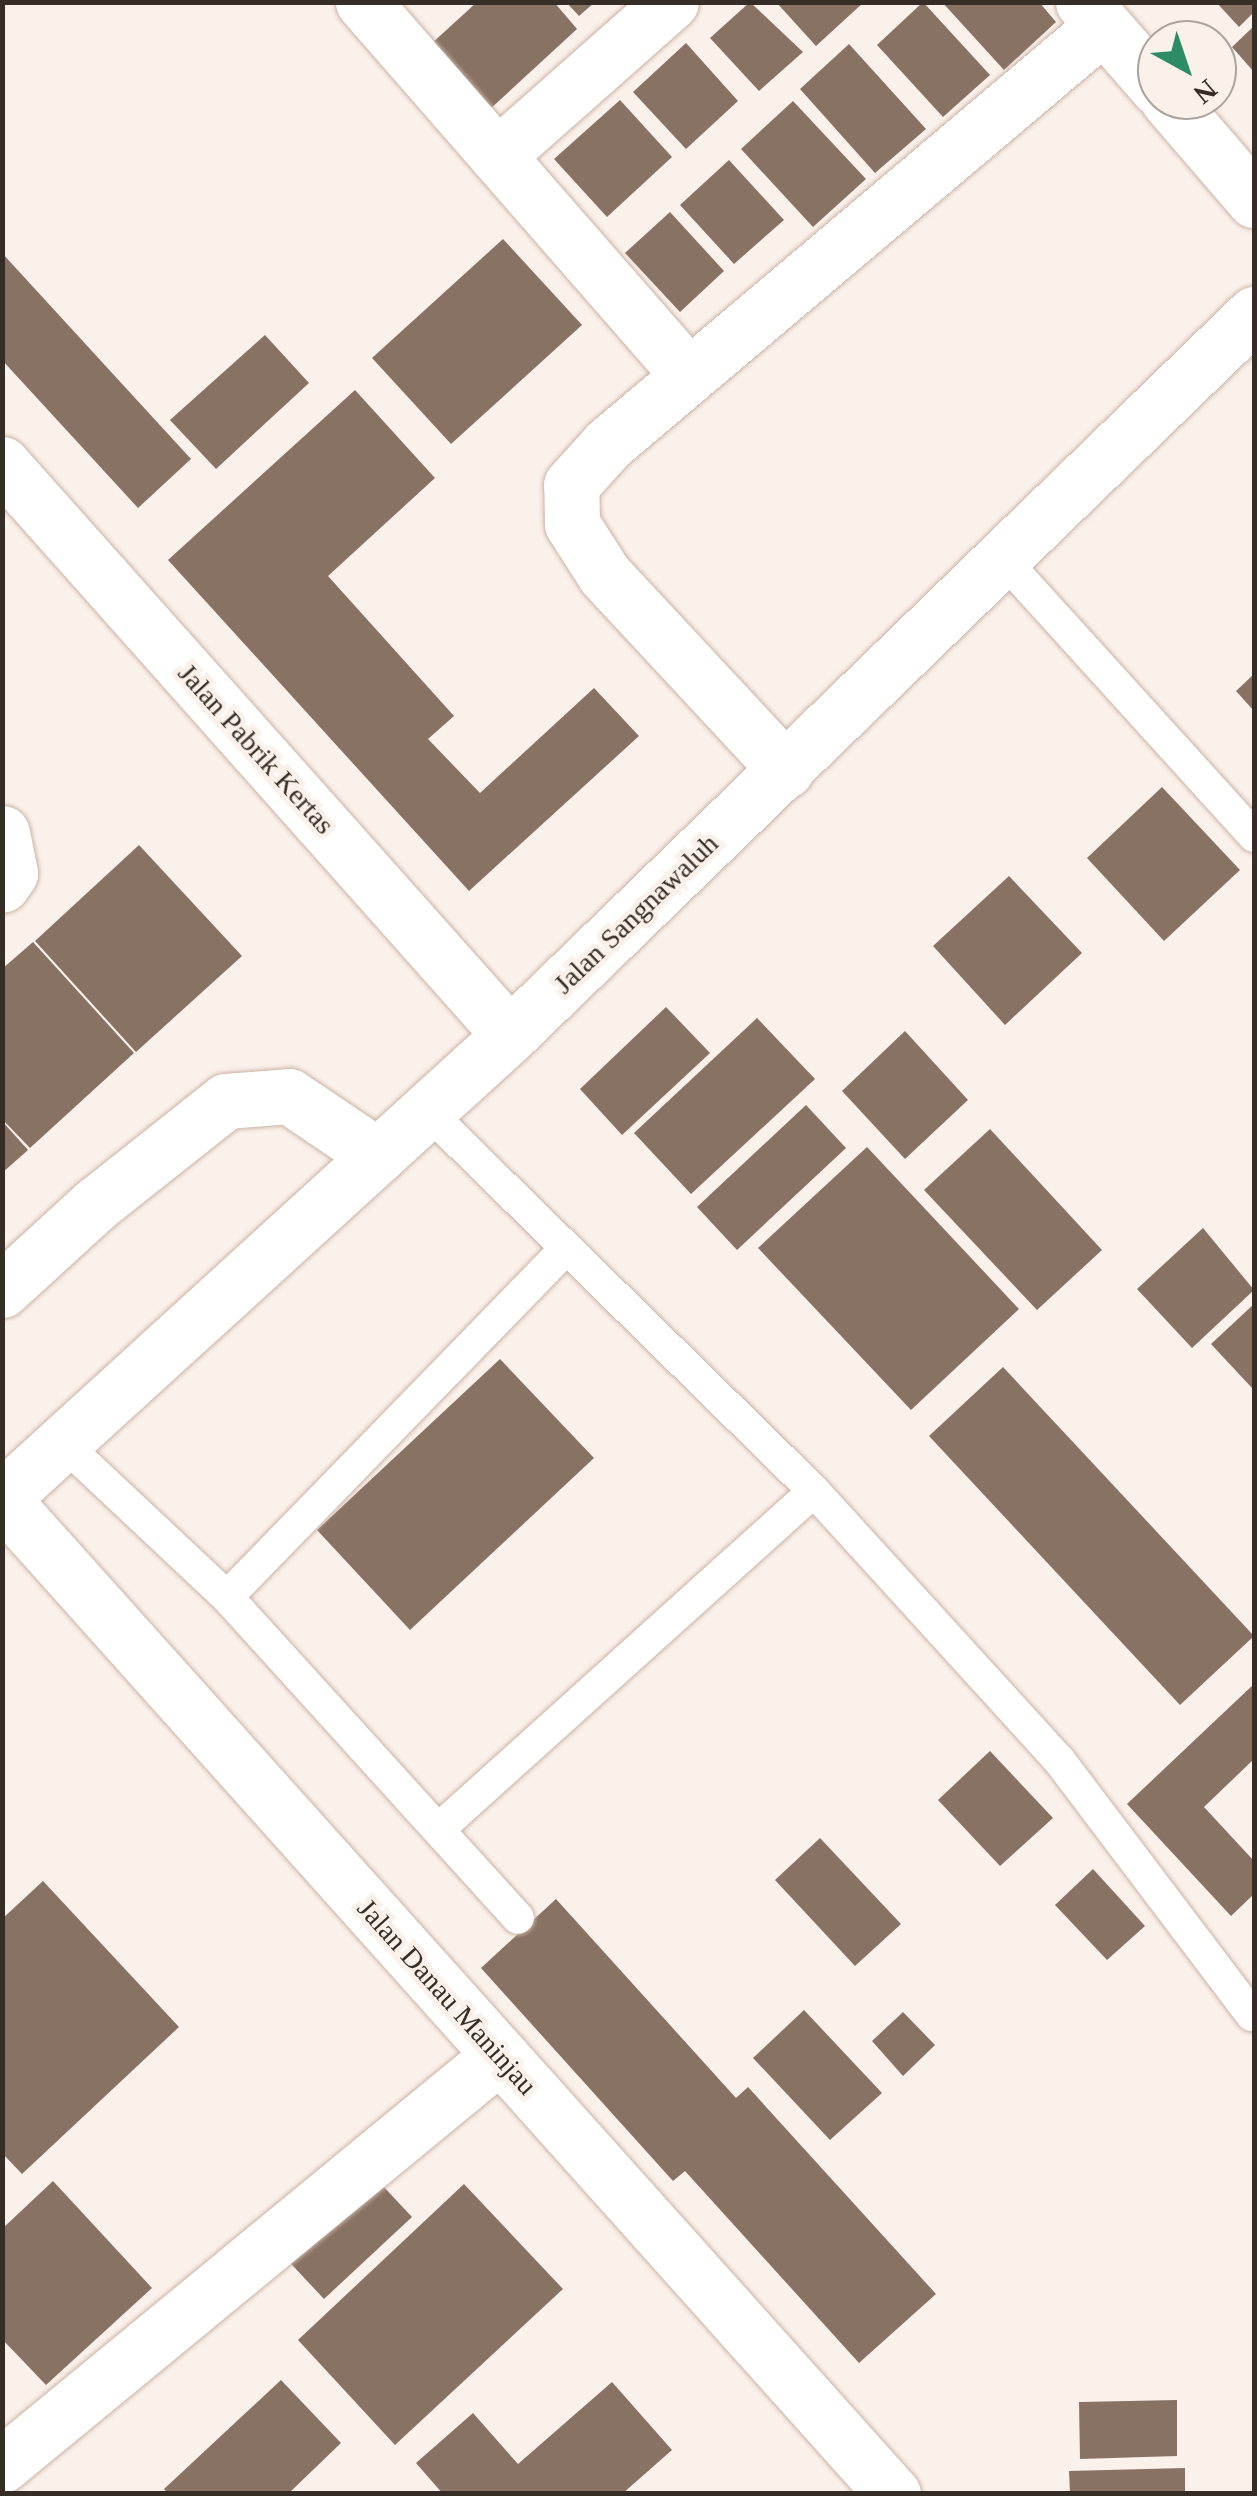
<!DOCTYPE html>
<html>
<head>
<meta charset="utf-8">
<style>
	body { margin:0 }
	#map { position:relative; width:1257px; height:2496px; overflow:hidden; background:#fbf1eb; font-family:"Times New Roman",serif }
	div>[style] { position:absolute }
	.building>* { inset:0; background:#887264 }
	.roads { filter:drop-shadow(0 0 2px #cbb3a4) drop-shadow(0 0 2px #cbb3a4) }
	.lane>* { height:32px; margin:-16px; padding:0 16px; transform-origin:16px; border-radius:16px; background:#fff }
	.street>* { height:55px; margin:-27.5px; padding:0 27.5px; transform-origin:27.5px; border-radius:27.5px; background:#fff }
	.primary>* { height:55px; margin:-27.5px; padding:0 27.5px; transform-origin:27.5px; border-radius:27.5px; background:#fff }
	span { translate:-50% -50%; white-space:nowrap; text-align:center; line-height:1.15; -webkit-text-stroke:10px #fbf1eb; paint-order:stroke }
	.street-label { font-size:28px; color:#362d27 }
	.frame { position:absolute; inset:0; border:5px solid #362d27; pointer-events:none }
	.north { position:absolute; left:1137px; top:20px; width:100px; height:100px; box-sizing:border-box; background:#fbf1eb; border:2px solid #aca39d; border-radius:50%; rotate:140deg; font-size:28px; font-weight:700; line-height:40px; text-align:center; color:#362d27 }
	.north::after { content:''; display:block; margin:auto; width:35px; height:45px; background:#2c8c65; clip-path:polygon(50% 0,100% 100%,50% 72%,0 100%) }
</style>
</head>
<body>
<div id="map">
	<div class="building">
		<i style="clip-path:polygon(477px 2px,554px 2px,577px 29px,489px 110px,430px 45px)"></i>
		<i style="clip-path:polygon(566px 2px,595px 2px,579px 16px)"></i>
		<i style="clip-path:polygon(750px 2px,803px 52px,759px 91px,710px 38px)"></i>
		<i style="clip-path:polygon(776px 2px,864px 2px,816px 46px)"></i>
		<i style="clip-path:polygon(923px 2px,990px 75px,943px 117px,877px 45px)"></i>
		<i style="clip-path:polygon(942px 2px,1039px 2px,1056px 22px,1004px 70px)"></i>
		<i style="clip-path:polygon(1216px 2px,1254px 2px,1254px 12px,1239px 27px)"></i>
		<i style="clip-path:polygon(1254px 26px,1254px 72px,1232px 47px)"></i>
		<i style="clip-path:polygon(686px 43px,738px 101px,686px 149px,633px 92px)"></i>
		<i style="clip-path:polygon(849px 44px,926px 129px,875px 173px,800px 89px)"></i>
		<i style="clip-path:polygon(620px 100px,672px 157px,607px 217px,554px 159px)"></i>
		<i style="clip-path:polygon(793px 101px,866px 179px,813px 227px,741px 149px)"></i>
		<i style="clip-path:polygon(729px 160px,784px 220px,734px 264px,680px 205px)"></i>
		<i style="clip-path:polygon(670px 212px,724px 271px,680px 312px,625px 253px)"></i>
		<i style="clip-path:polygon(503px 239px,582px 325px,451px 444px,372px 358px)"></i>
		<i style="clip-path:polygon(2px 253px,191px 459px,138px 508px,2px 360px)"></i>
		<i style="clip-path:polygon(265px 335px,309px 383px,216px 469px,170px 420px)"></i>
		<i style="clip-path:polygon(355px 390px,435px 478px,328px 576px,454px 716px,428px 739px,480px 793px,594px 688px,639px 736px,469px 891px,168px 560px)"></i>
		<i style="clip-path:polygon(1254px 674px,1254px 711px,1236px 691px)"></i>
		<i style="clip-path:polygon(1162px 787px,1240px 870px,1164px 941px,1087px 858px)"></i>
		<i style="clip-path:polygon(139px 845px,242px 956px,136px 1052px,35px 941px)"></i>
		<i style="clip-path:polygon(1009px 876px,1082px 953px,1005px 1025px,933px 946px)"></i>
		<i style="clip-path:polygon(33px 942px,134px 1053px,30px 1148px,2px 1119px,2px 969px)"></i>
		<i style="clip-path:polygon(666px 1007px,710px 1053px,622px 1135px,580px 1089px)"></i>
		<i style="clip-path:polygon(757px 1018px,815px 1079px,691px 1194px,634px 1133px)"></i>
		<i style="clip-path:polygon(905px 1031px,968px 1100px,905px 1159px,842px 1091px)"></i>
		<i style="clip-path:polygon(806px 1105px,846px 1148px,737px 1250px,697px 1207px)"></i>
		<i style="clip-path:polygon(2px 1121px,28px 1150px,2px 1173px)"></i>
		<i style="clip-path:polygon(990px 1129px,1102px 1250px,1037px 1310px,924px 1190px)"></i>
		<i style="clip-path:polygon(867px 1147px,1019px 1309px,911px 1410px,758px 1248px)"></i>
		<i style="clip-path:polygon(1203px 1228px,1254px 1290px,1192px 1348px,1137px 1289px)"></i>
		<i style="clip-path:polygon(1254px 1304px,1254px 1386px,1252px 1388px,1211px 1344px)"></i>
		<i style="clip-path:polygon(500px 1359px,594px 1458px,410px 1630px,317px 1530px)"></i>
		<i style="clip-path:polygon(1003px 1367px,1254px 1636px,1180px 1705px,929px 1436px)"></i>
		<i style="clip-path:polygon(1254px 1684px,1254px 1759px,1204px 1807px,1254px 1861px,1254px 1894px,1231px 1916px,1127px 1804px)"></i>
		<i style="clip-path:polygon(990px 1751px,1053px 1818px,1000px 1866px,938px 1800px)"></i>
		<i style="clip-path:polygon(820px 1838px,901px 1924px,855px 1966px,775px 1880px)"></i>
		<i style="clip-path:polygon(1093px 1869px,1145px 1926px,1107px 1960px,1055px 1905px)"></i>
		<i style="clip-path:polygon(43px 1881px,179px 2027px,22px 2174px,2px 2153px,2px 1919px)"></i>
		<i style="clip-path:polygon(556px 1899px,736px 2098px,748px 2087px,936px 2294px,859px 2363px,685px 2171px,673px 2181px,481px 1968px)"></i>
		<i style="clip-path:polygon(804px 2010px,882px 2093px,830px 2140px,753px 2058px)"></i>
		<i style="clip-path:polygon(903px 2012px,935px 2045px,903px 2076px,872px 2041px)"></i>
		<i style="clip-path:polygon(368px 2170px,412px 2217px,324px 2299px,280px 2252px)"></i>
		<i style="clip-path:polygon(53px 2181px,152px 2288px,46px 2385px,2px 2339px,2px 2229px)"></i>
		<i style="clip-path:polygon(464px 2184px,563px 2289px,395px 2445px,298px 2340px)"></i>
		<i style="clip-path:polygon(281px 2380px,341px 2443px,288px 2494px,168px 2494px,164px 2489px)"></i>
		<i style="clip-path:polygon(612px 2382px,672px 2450px,622px 2494px,443px 2494px,416px 2463px,473px 2413px,518px 2464px)"></i>
		<i style="clip-path:polygon(1177px 2400px,1177px 2456px,1080px 2459px,1079px 2402px)"></i>
		<i style="clip-path:polygon(1185px 2468px,1185px 2494px,1070px 2494px,1069px 2471px)"></i>
	</div>
	<div class="roads">
		<div class="lane">
			<i style="left:1003px;top:559px;width:374px;rotate:47.8deg"></i>
			<i style="left:427px;top:1111px;width:542px;rotate:44.48deg"></i>
			<i style="left:814px;top:1491px;width:364px;rotate:47.7deg"></i>
			<i style="left:1059px;top:1760px;width:320px;rotate:52.9deg"></i>
			<i style="left:63px;top:1443px;width:225px;rotate:43.2deg"></i>
			<i style="left:227px;top:1597px;width:433px;rotate:47.8deg"></i>
			<i style="left:227px;top:1597px;width:483px;rotate:-45.8deg"></i>
			<i style="left:440px;top:1828px;width:503px;rotate:-42.02deg"></i>
		</div>
		<div class="street">
			<i style="left:363px;top:2px;width:496px;rotate:48.9deg"></i>
			<i style="left:1083px;top:2px;width:113px;rotate:49deg"></i>
			<i style="left:1168px;top:100px;width:132px;rotate:49.3deg"></i>
			<i style="left:497px;top:156px;width:232px;rotate:-41.5deg"></i>
			<i style="left:2px;top:464px;width:764px;rotate:48.34deg"></i>
			<i style="left:786px;top:770px;width:267px;rotate:-132.9deg"></i>
			<i style="left:604px;top:574px;width:59px;rotate:-122.6deg"></i>
			<i style="left:572px;top:524px;width:39px;rotate:-91deg"></i>
			<i style="left:571px;top:485px;width:55px;rotate:-47.9deg"></i>
			<i style="left:608px;top:444px;width:648px;rotate:-40.18deg"></i>
			<i style="left:2px;top:833px;width:41px;rotate:78.7deg"></i>
			<i style="left:10px;top:873px;width:14px;rotate:124deg"></i>
			<i style="left:2px;top:1290px;width:127px;rotate:-42.5deg"></i>
			<i style="left:96px;top:1204px;width:166px;rotate:-38.4deg"></i>
			<i style="left:226px;top:1101px;width:63px;rotate:-4.5deg"></i>
			<i style="left:289px;top:1096px;width:107px;rotate:34deg"></i>
			<i style="left:2px;top:1499px;width:1336px;rotate:48.16deg"></i>
			<i style="left:2px;top:2465px;width:645px;rotate:-39.46deg"></i>
		</div>
		<div class="primary">
			<i style="left:2px;top:1498px;width:687px;rotate:-42.35deg"></i>
			<i style="left:510px;top:1035px;width:1036px;rotate:-44.1deg"></i>
		</div>
	</div>
	<div class="street-label">
		<span style="left:256px;top:749px;rotate:48deg">Jalan Pabrik Kertas</span>
		<span style="left:636px;top:914px;rotate:-44deg">Jalan Sangnawaluh</span>
		<span style="left:447px;top:1997px;rotate:48deg">Jalan Danau Maninjau</span>
	</div>
	<div class="frame"></div>
	<div class="north">N</div>
</div>
</body>
</html>
